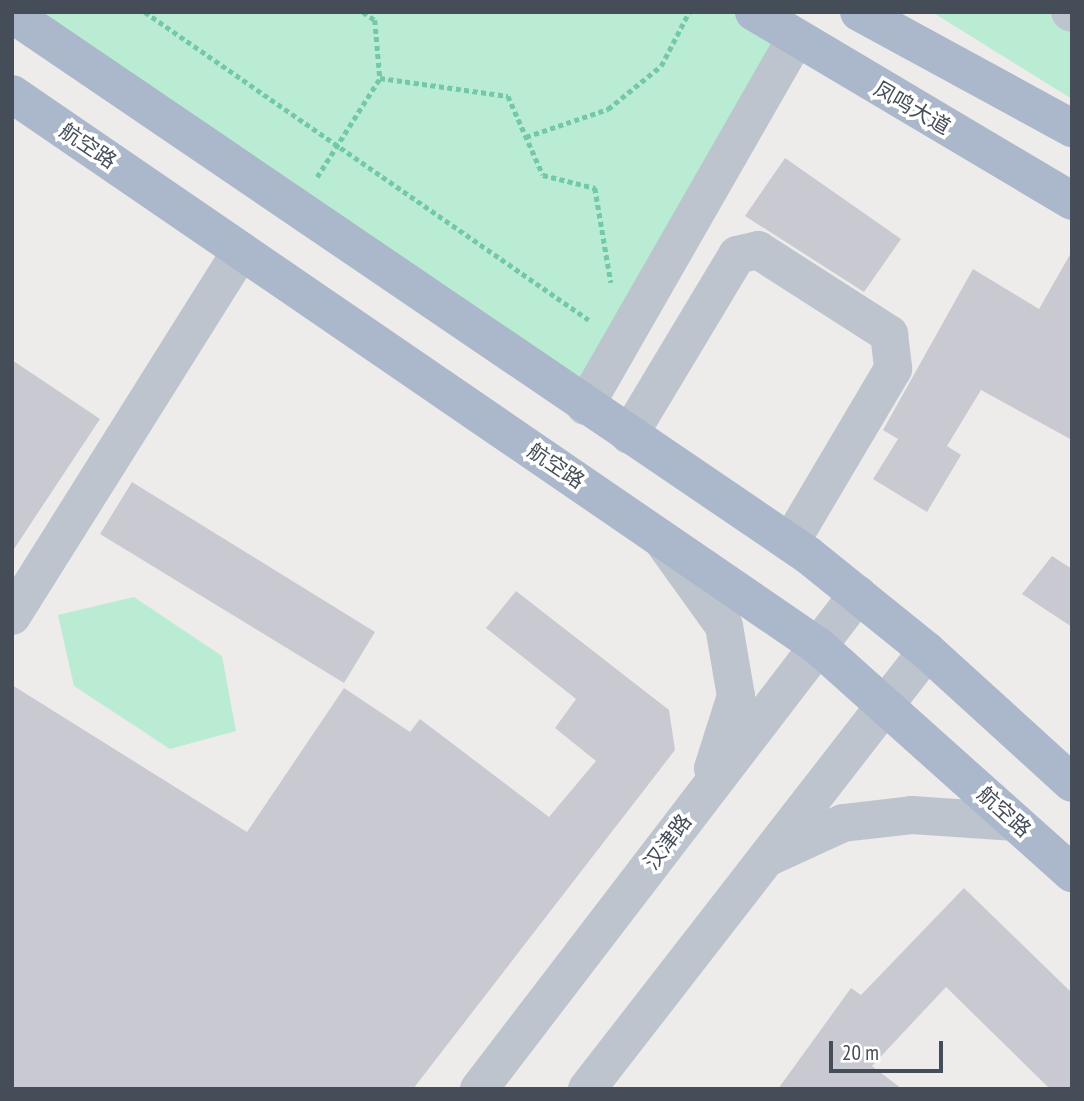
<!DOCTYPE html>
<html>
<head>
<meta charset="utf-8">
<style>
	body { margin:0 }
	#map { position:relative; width:1084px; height:1101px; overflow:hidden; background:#eeeceb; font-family:"PT Sans Narrow","Noto Sans SC",sans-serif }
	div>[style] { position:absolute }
	.green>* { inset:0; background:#b9ecd2 }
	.building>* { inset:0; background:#c9cad1 }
	.path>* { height:4.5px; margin-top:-2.25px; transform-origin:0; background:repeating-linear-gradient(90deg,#73c9a7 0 5px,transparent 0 8.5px) }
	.minor>* { height:38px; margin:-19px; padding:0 19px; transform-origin:19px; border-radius:19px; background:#bdc4ce }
	.major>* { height:38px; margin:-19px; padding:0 19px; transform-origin:19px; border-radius:19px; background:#abb8cb }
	span { translate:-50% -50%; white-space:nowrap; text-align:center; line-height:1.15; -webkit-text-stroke:7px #fff; paint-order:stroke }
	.street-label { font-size:21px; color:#454d58 }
	.frame { position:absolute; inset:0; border:14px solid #454d58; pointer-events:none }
	.scale { position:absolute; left:829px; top:1041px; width:114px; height:32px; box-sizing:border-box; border:4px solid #454d58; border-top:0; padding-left:9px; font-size:21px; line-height:24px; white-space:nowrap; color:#454d58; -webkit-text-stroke:5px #fff; paint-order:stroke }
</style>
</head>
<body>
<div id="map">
	<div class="green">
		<i style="clip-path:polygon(12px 12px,754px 12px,795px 40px,585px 406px)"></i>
		<i style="clip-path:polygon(932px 12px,1072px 12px,1072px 99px)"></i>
		<i style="clip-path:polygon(134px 597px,222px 656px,236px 731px,170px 749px,74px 686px,58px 615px)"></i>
	</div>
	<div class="building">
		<i style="clip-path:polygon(785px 158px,901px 239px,864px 292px,745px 216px)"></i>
		<i style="clip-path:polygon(1072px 251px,1072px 440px,981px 390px,947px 446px,961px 455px,927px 512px,873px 479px,898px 439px,883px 430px,973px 269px,1039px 309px)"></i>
		<i style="clip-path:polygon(12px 360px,100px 419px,12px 552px)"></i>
		<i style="clip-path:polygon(132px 482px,375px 632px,344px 683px,100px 534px)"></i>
		<i style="clip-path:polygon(1052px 556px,1072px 569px,1072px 627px,1022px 594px)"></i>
		<i style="clip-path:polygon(516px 591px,669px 710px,675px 750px,413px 1089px,12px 1089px,12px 685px,247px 832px,344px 688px,410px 732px,420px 719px,549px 817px,596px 761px,555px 728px,576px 699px,486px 628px)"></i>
		<i style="clip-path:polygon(964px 888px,1072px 993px,1072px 1089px,1050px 1089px,946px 987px,872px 1066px,902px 1089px,778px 1089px,851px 988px,861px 995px)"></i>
	</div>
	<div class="path">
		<i style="left:145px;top:12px;width:540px;rotate:34.75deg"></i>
		<i style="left:363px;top:12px;width:14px;rotate:34deg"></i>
		<i style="left:375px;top:20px;width:58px;rotate:85.1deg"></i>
		<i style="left:380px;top:78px;width:129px;rotate:8deg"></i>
		<i style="left:508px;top:96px;width:86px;rotate:66.1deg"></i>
		<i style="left:543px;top:175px;width:54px;rotate:14deg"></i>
		<i style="left:595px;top:188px;width:96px;rotate:80.4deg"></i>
		<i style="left:526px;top:137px;width:87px;rotate:-18.9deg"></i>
		<i style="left:608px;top:109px;width:68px;rotate:-39.1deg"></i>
		<i style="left:661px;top:66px;width:61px;rotate:-62.6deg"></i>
		<i style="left:317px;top:177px;width:117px;rotate:-57.5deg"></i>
	</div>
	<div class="minor">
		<i style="left:1070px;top:12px;width:2px;rotate:27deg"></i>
		<i style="left:585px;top:406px;width:422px;rotate:-60.2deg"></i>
		<i style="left:629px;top:435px;width:210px;rotate:-59deg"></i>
		<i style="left:737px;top:255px;width:22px;rotate:-13deg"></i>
		<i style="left:758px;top:250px;width:156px;rotate:32.7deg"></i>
		<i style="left:889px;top:334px;width:35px;rotate:83deg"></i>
		<i style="left:893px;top:369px;width:202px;rotate:120.6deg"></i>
		<i style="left:665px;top:544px;width:101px;rotate:54.3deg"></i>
		<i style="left:724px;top:626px;width:71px;rotate:80.3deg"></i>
		<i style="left:736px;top:696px;width:76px;rotate:107.7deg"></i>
		<i style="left:12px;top:616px;width:431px;rotate:-57.9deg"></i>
		<i style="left:769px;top:857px;width:81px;rotate:-24.7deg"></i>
		<i style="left:843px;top:823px;width:69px;rotate:-6.6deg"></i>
		<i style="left:912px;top:815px;width:103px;rotate:3.9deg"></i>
		<i style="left:479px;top:1089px;width:623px;rotate:-52.56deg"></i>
		<i style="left:587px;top:1089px;width:554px;rotate:-52.18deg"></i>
	</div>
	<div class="major">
		<i style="left:754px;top:12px;width:370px;rotate:30.7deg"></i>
		<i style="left:859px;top:12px;width:243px;rotate:28.6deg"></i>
		<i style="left:12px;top:14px;width:962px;rotate:34.2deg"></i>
		<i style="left:808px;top:555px;width:153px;rotate:38.9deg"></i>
		<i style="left:927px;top:651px;width:196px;rotate:42.3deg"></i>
		<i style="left:12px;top:94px;width:977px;rotate:34.41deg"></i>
		<i style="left:818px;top:646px;width:341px;rotate:41.8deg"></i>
	</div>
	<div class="street-label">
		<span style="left:912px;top:108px;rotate:30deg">凤鸣大道</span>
		<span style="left:88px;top:146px;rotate:34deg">航空路</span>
		<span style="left:556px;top:466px;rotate:34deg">航空路</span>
		<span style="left:1004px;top:812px;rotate:42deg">航空路</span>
		<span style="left:668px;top:842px;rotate:-53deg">汉津路</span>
	</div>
	<div class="frame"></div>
	<div class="scale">20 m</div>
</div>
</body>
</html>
